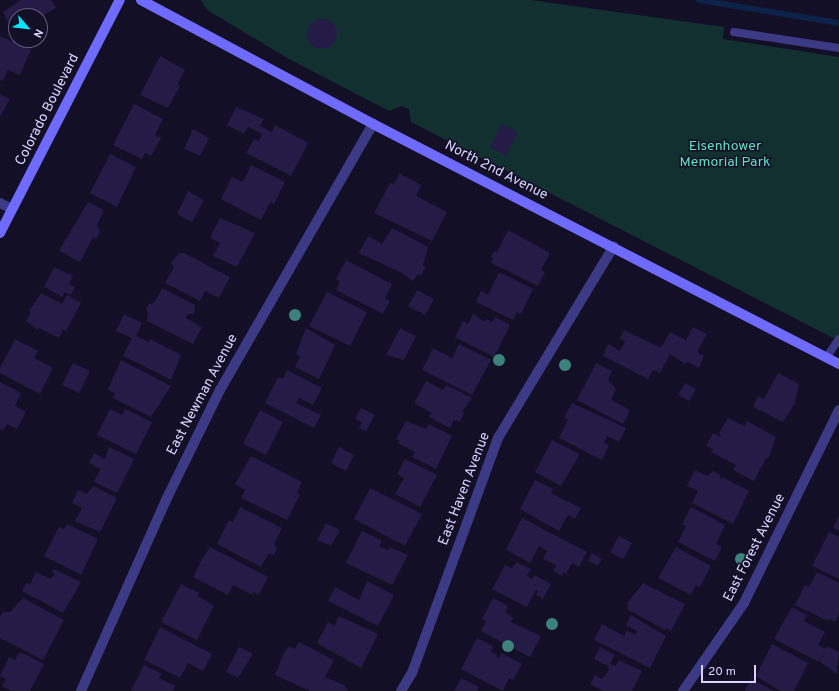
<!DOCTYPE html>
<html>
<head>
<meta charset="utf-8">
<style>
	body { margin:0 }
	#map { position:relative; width:839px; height:691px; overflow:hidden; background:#130f26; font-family:Overpass,sans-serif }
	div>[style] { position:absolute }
	.green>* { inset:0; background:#12302f }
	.stream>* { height:5.5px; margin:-2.75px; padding:0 2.75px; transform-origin:2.75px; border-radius:2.75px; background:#0c2248 }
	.building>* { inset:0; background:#241b47 }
	.round { border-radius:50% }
	.lane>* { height:8px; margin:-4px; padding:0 4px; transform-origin:4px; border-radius:4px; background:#3d3a85 }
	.street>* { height:10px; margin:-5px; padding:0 5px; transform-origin:5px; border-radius:5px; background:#3d3a85 }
	.secondary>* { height:10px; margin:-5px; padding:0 5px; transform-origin:5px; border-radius:5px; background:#6f6bff }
	.trees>* { width:12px; height:12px; margin:-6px; border-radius:50%; background:#3d827b }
	span { translate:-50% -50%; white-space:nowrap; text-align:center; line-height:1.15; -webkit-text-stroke:3px #130f26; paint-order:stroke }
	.street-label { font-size:14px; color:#d9d4ff }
	.park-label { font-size:14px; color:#5fe0c0 }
	.north { position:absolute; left:8px; top:8px; width:40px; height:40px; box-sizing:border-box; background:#130f26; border:1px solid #625e7d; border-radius:50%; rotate:118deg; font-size:11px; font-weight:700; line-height:16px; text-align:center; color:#d9d4ff }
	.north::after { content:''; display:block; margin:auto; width:14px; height:18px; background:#00e5ff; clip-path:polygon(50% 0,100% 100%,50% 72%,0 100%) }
	.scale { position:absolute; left:701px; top:665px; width:55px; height:18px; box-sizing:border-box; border:2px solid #d9d4ff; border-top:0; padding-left:5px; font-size:12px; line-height:14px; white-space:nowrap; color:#d9d4ff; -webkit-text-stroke:3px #130f26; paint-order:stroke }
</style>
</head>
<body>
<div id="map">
	<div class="green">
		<i style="clip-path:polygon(201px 0,531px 0,724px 27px,723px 39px,839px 57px,839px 341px,411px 122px,409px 109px,402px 106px,389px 111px,289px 59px,207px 10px)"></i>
	</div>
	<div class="stream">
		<i style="left:699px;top:0;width:142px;rotate:9.3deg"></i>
	</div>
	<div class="building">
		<i style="clip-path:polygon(21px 0,51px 0,56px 8px,40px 17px,16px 16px,16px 37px,3px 12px)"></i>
		<i class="round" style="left:307px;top:19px;width:30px;height:30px"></i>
		<i style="clip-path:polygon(0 36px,31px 49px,20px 75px,8px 70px,3px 81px,0 80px)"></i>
		<i style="clip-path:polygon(160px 56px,185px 70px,178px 83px,180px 86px,168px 108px,140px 95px)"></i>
		<i style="clip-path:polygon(0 94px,10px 99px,0 117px)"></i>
		<i style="clip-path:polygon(134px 104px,163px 119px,155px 135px,161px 138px,151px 156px,145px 153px,142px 159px,113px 145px)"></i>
		<i style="clip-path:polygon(236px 107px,264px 119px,260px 126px,272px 132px,275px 125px,308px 143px,291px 176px,246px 153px,254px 139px,259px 141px,262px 134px,248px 127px,244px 134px,227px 125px)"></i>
		<i style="clip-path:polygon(502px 124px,518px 132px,506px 156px,490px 147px)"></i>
		<i style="clip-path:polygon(193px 129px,209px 138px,200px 156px,184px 149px)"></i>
		<i style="clip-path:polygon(110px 154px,136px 167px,117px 207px,90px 193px)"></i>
		<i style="clip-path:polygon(251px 165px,285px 182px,274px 204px,270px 202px,261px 220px,221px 199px,232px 177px,243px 182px)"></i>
		<i style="clip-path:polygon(399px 173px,421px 185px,416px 196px,447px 212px,432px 241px,374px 213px,390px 183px,394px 185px)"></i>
		<i style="clip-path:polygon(188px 191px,204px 200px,192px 222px,177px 214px)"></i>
		<i style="clip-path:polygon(88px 202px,104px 210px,97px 225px,100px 231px,96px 239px,93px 237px,80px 262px,59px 251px)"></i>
		<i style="clip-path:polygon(220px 218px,255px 233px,237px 267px,213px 256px,220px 243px,210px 238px)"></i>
		<i style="clip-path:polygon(392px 228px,428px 247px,423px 265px,425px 267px,421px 276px,418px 274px,413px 281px,400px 272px,359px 253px,368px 236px,382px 244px)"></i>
		<i style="clip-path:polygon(508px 230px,550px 253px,541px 270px,545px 272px,538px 286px,491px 263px,493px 259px,491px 257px,494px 251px,497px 252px)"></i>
		<i style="clip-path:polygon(179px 253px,184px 253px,230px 277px,219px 298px,205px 291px,200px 301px,165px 283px,174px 267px,171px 263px)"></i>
		<i style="clip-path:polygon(346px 260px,392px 284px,385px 298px,390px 301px,383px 314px,336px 290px,340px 281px,336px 279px)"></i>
		<i style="clip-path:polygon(54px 267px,73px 276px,69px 284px,75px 287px,71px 295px,65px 292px,62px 297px,44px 287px)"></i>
		<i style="clip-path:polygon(499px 272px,533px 289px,521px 314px,517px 312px,513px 320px,476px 302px,481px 291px,488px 295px)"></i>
		<i style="clip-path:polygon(162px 288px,195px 305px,194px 314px,188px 314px,186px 318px,202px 327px,193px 344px,147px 321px,148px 313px,146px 309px,149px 304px,154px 303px)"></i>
		<i style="clip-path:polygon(417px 290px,434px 299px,425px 315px,408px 306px)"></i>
		<i style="clip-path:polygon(327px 292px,367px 312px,350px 346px,309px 326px)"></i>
		<i style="clip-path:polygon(41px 293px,62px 304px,67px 295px,81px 303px,66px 331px,63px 329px,59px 338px,39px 328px,38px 330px,26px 321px,31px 312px,29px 311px)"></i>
		<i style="clip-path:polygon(124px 314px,142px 323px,136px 336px,149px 342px,150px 339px,181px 355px,171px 380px,123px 356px,132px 338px,116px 331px)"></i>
		<i style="clip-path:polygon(473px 314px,485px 322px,486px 319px,492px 322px,495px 317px,510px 325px,494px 357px,455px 337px,463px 321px,468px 324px)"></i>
		<i style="clip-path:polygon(693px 327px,707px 334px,697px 352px,704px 356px,699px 368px,687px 362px,685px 364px,670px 354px,660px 373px,653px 370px,648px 379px,603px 356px,608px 344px,620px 351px,625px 341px,620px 339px,624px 330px,659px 347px,662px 346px,670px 332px,686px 340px)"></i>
		<i style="clip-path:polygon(306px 328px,335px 345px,319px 379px,295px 367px,300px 357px,296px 354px)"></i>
		<i style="clip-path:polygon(400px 328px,416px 336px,404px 360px,386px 355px)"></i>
		<i style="clip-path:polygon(15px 339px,38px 351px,34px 358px,53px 368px,40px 394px,0 373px,0 368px)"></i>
		<i style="clip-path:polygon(459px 344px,491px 360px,472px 395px,422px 370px,433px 348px,452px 358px)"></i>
		<i style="clip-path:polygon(121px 360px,171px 386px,151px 417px,113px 398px,115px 394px,108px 389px)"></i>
		<i style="clip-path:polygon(73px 363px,90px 371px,79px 393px,62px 385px)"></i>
		<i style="clip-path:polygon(596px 363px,612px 371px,608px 380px,616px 389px,611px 400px,630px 410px,623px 424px,577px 400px)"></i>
		<i style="clip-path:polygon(287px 370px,322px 388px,313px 405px,299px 398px,296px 403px,321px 415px,314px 428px,265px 403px,278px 377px,283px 379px)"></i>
		<i style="clip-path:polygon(778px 373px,799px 384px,795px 403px,783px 422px,753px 407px,758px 396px,764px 399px)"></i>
		<i style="clip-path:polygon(426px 381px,443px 390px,446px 385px,472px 398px,462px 412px,464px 413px,460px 422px,454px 420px,450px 428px,429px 417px,432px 413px,414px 403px)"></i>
		<i style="clip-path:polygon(0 382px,21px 393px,15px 406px,26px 412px,17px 429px,7px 424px,3px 430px,0 429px)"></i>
		<i style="clip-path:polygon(685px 383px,696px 389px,689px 401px,678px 395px)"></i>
		<i style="clip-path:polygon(572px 403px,626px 428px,619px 442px,607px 436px,604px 443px,609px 445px,602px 460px,559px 438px,568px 420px,564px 418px)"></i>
		<i style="clip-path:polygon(361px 408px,375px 415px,366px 431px,359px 428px,362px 422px,355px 419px)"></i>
		<i style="clip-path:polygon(110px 409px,122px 415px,125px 409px,152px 422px,136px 454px,97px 435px)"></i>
		<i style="clip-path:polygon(260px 410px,283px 422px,266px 455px,243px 444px)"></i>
		<i style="clip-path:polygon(728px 418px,745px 426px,747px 421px,776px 437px,768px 459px,766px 458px,754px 481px,733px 470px,736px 465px,711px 452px,713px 449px,706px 446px,713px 433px,721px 437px,719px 433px)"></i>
		<i style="clip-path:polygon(406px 421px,426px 429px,429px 424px,452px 436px,436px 469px,412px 457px,415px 452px,398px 443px,399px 441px,396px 439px)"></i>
		<i style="clip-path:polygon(552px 440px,580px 454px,561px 486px,535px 472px)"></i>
		<i style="clip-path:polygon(109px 447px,134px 459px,117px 493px,94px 482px,100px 469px,89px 463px,94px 453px,105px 459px)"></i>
		<i style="clip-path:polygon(339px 447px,354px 455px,346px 471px,331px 463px)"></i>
		<i style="clip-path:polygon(251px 456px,302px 482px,297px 493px,300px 494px,287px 520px,241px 498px,245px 490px,235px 484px)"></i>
		<i style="clip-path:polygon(405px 459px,437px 475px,420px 507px,395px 494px,404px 478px,397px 474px)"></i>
		<i style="clip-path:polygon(695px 470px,707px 476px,713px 471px,719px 474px,721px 480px,722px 477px,749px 491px,733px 524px,692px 503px,698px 491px,687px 486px)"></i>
		<i style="clip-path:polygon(535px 480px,553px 489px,551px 493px,581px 508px,575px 519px,568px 515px,559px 531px,520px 509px)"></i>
		<i style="clip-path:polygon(93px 486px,117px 498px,100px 532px,75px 521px,82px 508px,72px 503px,78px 490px,87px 494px)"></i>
		<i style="clip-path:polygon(370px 488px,422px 514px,405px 546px,354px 519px)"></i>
		<i style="clip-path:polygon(240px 507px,282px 528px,274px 544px,277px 549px,274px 555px,268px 554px,261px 567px,217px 544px,229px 520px,233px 522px)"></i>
		<i style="clip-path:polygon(691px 507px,725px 525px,716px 544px,722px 547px,715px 561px,678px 542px,686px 526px,682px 524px)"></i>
		<i style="clip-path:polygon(839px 515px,839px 531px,833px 528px)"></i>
		<i style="clip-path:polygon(522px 518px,587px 552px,579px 567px,572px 563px,566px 574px,563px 572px,562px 576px,553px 571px,556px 565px,543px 559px,547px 551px,539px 546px,530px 563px,506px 550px)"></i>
		<i style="clip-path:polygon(326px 523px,340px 530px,331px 546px,317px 540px)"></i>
		<i style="clip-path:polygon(67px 524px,98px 539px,81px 575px,44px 556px,59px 527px,64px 529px)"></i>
		<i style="clip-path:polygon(362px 531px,382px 541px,379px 546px,388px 550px,390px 547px,408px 555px,392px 585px,346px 563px)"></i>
		<i style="clip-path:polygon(829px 532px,839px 537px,839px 579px,812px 566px)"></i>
		<i style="clip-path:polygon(619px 536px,632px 543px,623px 559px,610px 552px)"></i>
		<i style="clip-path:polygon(210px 547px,268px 577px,259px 595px,253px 592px,252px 595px,233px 585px,228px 595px,193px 577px,199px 565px,201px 567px,199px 564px)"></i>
		<i style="clip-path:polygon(676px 547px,711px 566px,700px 587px,696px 585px,691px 595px,658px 578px)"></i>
		<i style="clip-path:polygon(592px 553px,602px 559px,598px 566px,588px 561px)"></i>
		<i style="clip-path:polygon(516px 562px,531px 569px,527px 576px,532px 579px,534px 575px,551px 584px,543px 599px,536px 595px,538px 591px,536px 590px,527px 607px,492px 589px,505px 565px,512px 568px)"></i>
		<i style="clip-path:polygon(54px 569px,81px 582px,63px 613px,22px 591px,26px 583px,30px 584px,36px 572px,50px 579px,55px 574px,52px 572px)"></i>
		<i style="clip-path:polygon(817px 572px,839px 583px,839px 614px,835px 622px,829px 619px,828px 621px,795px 605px,805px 585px,809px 587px)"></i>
		<i style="clip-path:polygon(367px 581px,394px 595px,378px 626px,328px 601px,335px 587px,359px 600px)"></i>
		<i style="clip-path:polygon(643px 583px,685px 604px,671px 631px,666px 628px,665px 630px,627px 609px,628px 602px)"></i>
		<i style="clip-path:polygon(181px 584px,199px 593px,198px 596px,214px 606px,197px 640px,161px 622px)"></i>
		<i style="clip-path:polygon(23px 598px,64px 620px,43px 660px,0 638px,0 617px,3px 612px,10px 612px)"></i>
		<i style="clip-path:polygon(493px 598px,508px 606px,505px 611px,513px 618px,511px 622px,541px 636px,530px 657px,481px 631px,486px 621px,482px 619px)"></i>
		<i style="clip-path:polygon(792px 607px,807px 615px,804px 621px,825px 632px,818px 645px,826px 649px,819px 662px,774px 639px)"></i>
		<i style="clip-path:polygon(631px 615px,666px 636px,650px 668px,594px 640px,602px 624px,624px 636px,627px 630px,635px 635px,637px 631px,626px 625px)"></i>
		<i style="clip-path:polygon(339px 616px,378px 634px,361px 668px,317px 643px,328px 622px,334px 626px)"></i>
		<i style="clip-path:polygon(160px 627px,212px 654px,203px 671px,188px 663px,180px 678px,144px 660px)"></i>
		<i style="clip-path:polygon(477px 638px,493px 646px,491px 652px,497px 655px,496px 657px,499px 658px,502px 653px,522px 664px,513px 680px,509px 678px,503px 691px,461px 669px)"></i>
		<i style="clip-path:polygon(299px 642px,334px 660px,325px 677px,344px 685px,348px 691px,310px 691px,275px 675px,284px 653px,289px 646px,295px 649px)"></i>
		<i style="clip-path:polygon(772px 644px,808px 663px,794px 691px,780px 691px,756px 676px)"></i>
		<i style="clip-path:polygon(827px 646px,839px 652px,837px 674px,820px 662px)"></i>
		<i style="clip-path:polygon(239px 647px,253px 654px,238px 678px,226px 672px)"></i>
		<i style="clip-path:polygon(600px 647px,615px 655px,610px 664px,615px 666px,619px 660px,642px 671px,632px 691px,603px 691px,590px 684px,595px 675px,602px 679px,609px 670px,608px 666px,594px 659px)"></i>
		<i style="clip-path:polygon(20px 652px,44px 664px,30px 691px,11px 691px,2px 686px,6px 679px,0 676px,9px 657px,15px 660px)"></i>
		<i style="clip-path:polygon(144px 665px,162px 674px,159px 678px,175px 686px,173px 691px,131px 691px)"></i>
		<i style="clip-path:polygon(461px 678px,479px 687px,477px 691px,454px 691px)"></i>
		<i style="clip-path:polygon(751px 679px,774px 691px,745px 691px)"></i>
	</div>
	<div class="lane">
		<i style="left:734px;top:32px;width:106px;rotate:8.7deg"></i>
		<i style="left:826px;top:358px;width:23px;rotate:-56deg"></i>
	</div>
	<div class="street">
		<i style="left:0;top:203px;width:13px;rotate:27deg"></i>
		<i style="left:81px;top:691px;width:209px;rotate:-66deg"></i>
		<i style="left:166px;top:500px;width:123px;rotate:-63.9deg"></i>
		<i style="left:220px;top:390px;width:307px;rotate:-60.1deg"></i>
		<i style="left:401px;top:691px;width:21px;rotate:-59deg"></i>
		<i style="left:412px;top:673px;width:250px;rotate:-69.9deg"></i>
		<i style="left:498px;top:438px;width:224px;rotate:-58.9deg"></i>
		<i style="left:683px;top:691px;width:107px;rotate:-55.3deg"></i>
		<i style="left:744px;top:603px;width:215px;rotate:-63.8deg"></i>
	</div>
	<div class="secondary">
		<i style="left:141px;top:0;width:263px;rotate:28.1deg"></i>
		<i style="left:373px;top:124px;width:524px;rotate:27.25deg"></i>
		<i style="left:0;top:233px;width:262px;rotate:-62.8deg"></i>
	</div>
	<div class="trees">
		<i style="left:295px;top:315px"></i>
		<i style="left:499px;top:360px"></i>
		<i style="left:565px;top:365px"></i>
		<i style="left:741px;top:559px"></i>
		<i style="left:552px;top:624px"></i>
		<i style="left:508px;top:646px"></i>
	</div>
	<div class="street-label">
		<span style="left:48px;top:110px;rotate:-63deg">Colorado Boulevard</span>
		<span style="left:496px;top:171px;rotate:27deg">North 2nd Avenue</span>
		<span style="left:203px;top:395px;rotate:-62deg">East Newman Avenue</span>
		<span style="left:465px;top:489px;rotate:-69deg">East Haven Avenue</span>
		<span style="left:755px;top:548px;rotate:-63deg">East Forest Avenue</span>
	</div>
	<div class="park-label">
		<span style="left:725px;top:155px">Eisenhower<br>Memorial Park</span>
	</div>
	<div class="north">N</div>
	<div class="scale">20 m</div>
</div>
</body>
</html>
